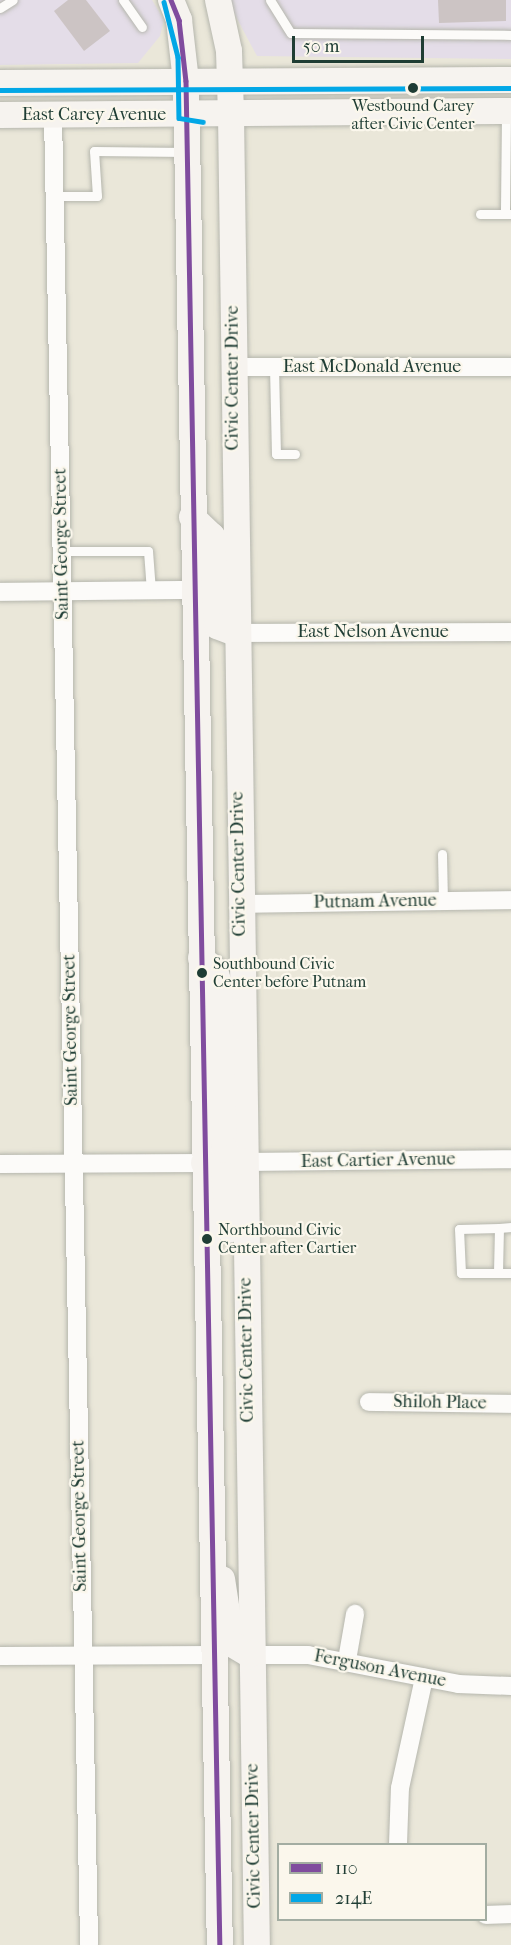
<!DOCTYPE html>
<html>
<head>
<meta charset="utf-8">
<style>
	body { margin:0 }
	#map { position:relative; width:511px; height:1945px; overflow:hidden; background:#eae7d9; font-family:"IM FELL French Canon",serif }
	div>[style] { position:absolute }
	.built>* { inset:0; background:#e4dde8 }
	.building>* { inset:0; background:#ccc4c4 }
	.roads { filter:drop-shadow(0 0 2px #b5b6ad) drop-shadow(0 0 2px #b5b6ad) }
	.lane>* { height:9px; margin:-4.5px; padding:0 4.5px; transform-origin:4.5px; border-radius:4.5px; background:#fcfbf9 }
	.street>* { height:18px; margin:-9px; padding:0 9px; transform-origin:9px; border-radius:9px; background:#fcfbf9 }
	.secondary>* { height:26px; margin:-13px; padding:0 13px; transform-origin:13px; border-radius:13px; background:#f6f3ef }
	.bus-1>* { height:4.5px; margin:-2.25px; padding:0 2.25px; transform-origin:2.25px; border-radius:2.25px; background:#804c9e }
	.bus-2>* { height:4.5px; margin:-2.25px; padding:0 2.25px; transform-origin:2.25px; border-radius:2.25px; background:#02a7e6 }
	.dots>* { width:16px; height:16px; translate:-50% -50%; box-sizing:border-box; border:3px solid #fbf7ec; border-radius:50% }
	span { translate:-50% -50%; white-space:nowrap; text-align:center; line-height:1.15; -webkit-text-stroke:4.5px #fbf7ec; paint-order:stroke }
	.bus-label { font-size:16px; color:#1f3d34 }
	.left { translate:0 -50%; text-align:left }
	.street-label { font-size:18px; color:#1f3d34 }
	.legend { position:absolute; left:277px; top:1843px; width:210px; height:78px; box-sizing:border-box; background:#fbf7ec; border:2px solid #a3ada2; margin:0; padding:8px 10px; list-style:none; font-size:18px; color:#1f3d34 }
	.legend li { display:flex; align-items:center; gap:12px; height:30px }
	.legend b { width:30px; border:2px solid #a3ada2 }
	.scale { position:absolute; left:292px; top:36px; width:132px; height:27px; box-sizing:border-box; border:3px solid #1f3d34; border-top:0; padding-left:8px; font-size:18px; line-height:21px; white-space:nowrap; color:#1f3d34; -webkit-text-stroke:4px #fbf7ec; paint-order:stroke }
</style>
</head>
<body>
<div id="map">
	<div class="built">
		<i style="clip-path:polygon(0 0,152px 0,164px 20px,160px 36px,138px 63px,0 65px)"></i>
		<i style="clip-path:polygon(227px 0,511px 0,511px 59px,257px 56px)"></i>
	</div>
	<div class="building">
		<i style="clip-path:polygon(68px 0,86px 0,110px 31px,84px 51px,54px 11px)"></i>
		<i style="clip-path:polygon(438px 0,506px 0,506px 21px,439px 23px)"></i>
	</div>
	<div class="roads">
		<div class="lane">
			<i style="left:123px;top:0;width:33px;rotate:55deg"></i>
			<i style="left:270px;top:0;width:39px;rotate:58deg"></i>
			<i style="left:291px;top:33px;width:220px;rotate:0.5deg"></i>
			<i style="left:0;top:8px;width:15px;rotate:-32deg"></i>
			<i style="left:506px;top:114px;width:100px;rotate:90.6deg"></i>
			<i style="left:505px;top:214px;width:6px"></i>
			<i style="left:55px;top:196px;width:42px"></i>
			<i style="left:97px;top:196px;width:45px;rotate:-93.8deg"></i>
			<i style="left:94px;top:151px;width:92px;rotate:0.6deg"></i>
			<i style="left:480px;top:214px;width:25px"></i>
			<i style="left:274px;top:367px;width:87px;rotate:88.7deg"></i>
			<i style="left:276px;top:454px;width:19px"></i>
			<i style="left:62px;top:551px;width:86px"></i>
			<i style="left:148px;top:551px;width:40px;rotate:85.7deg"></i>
			<i style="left:442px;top:854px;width:47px;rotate:88.8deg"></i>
			<i style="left:511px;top:1227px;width:12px;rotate:175deg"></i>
			<i style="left:499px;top:1228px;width:45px;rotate:91.3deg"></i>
			<i style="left:498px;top:1273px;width:13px"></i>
			<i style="left:498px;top:1273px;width:37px;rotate:180deg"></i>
			<i style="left:461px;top:1273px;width:44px;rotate:-92.6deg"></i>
			<i style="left:459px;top:1229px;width:40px;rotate:-1.4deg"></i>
		</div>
		<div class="street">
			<i style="left:53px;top:115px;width:1830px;rotate:88.87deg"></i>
			<i style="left:233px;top:367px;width:278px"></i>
			<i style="left:0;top:592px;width:194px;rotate:-0.6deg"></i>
			<i style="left:235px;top:633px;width:276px;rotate:-0.2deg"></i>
			<i style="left:239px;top:904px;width:272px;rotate:-0.8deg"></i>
			<i style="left:245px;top:1162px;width:266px;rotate:-0.6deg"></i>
			<i style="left:0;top:1164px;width:204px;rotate:-0.3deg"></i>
			<i style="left:369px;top:1402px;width:142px;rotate:0.8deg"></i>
			<i style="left:250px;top:1655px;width:58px"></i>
			<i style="left:308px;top:1655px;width:153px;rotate:10.9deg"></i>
			<i style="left:458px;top:1684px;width:53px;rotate:2.2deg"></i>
			<i style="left:0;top:1656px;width:213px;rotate:-0.3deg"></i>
			<i style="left:347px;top:1660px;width:47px;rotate:-80.1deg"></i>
			<i style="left:398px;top:1844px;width:56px;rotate:-88deg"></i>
			<i style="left:400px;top:1788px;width:113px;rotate:-77.7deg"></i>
			<i style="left:486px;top:1915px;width:25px;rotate:-2deg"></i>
		</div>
		<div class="secondary">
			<i style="left:171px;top:0;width:22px;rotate:68deg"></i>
			<i style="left:179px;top:20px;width:61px;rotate:83.5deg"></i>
			<i style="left:186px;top:81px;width:1864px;rotate:88.96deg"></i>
			<i style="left:218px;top:0;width:52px;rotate:77.8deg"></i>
			<i style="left:229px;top:51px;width:64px;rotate:88.2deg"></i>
			<i style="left:231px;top:115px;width:1830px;rotate:89.19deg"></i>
			<i style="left:0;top:83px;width:511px;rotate:-0.34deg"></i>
			<i style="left:0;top:115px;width:511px;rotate:-0.45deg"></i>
			<i style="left:192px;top:517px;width:28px;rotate:44deg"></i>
			<i style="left:212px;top:536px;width:90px;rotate:86.8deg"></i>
			<i style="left:217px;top:626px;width:19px;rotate:21deg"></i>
			<i style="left:201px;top:958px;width:18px;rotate:41deg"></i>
			<i style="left:215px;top:970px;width:15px;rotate:74deg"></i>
			<i style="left:219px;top:984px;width:163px;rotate:88.2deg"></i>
			<i style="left:224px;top:1147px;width:12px;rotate:70deg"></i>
			<i style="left:228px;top:1158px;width:17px;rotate:13deg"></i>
			<i style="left:204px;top:1163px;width:14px;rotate:12deg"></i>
			<i style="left:218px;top:1166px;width:11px;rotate:56deg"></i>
			<i style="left:224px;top:1175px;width:55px;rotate:84.8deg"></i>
			<i style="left:222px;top:1579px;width:66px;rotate:81.3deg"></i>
			<i style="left:232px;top:1644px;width:21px;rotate:31deg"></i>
		</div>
	</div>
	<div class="bus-1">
		<i style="left:171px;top:0;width:22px;rotate:68deg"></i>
		<i style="left:179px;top:20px;width:61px;rotate:83.5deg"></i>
		<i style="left:186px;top:81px;width:1864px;rotate:88.96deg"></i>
	</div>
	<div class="bus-2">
		<i style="left:164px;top:2px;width:57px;rotate:75.7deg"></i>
		<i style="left:178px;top:57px;width:61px;rotate:89.1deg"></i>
		<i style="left:179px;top:118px;width:24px;rotate:9deg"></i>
		<i style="left:0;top:90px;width:511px;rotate:-0.22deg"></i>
	</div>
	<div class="dots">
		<i style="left:413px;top:88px;background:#1f3d34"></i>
		<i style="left:202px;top:973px;background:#1f3d34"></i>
		<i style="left:207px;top:1239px;background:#1f3d34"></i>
	</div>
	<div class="bus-label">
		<span style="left:413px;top:115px">Westbound Carey<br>after Civic Center</span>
		<span class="left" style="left:213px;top:973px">Southbound Civic<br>Center before Putnam</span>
		<span class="left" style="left:218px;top:1239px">Northbound Civic<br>Center after Cartier</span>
	</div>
	<div class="street-label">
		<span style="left:94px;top:115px">East Carey Avenue</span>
		<span style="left:372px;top:367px">East McDonald Avenue</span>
		<span style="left:233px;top:378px;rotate:-90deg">Civic Center Drive</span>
		<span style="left:62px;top:544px;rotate:-91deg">Saint George Street</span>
		<span style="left:373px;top:632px">East Nelson Avenue</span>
		<span style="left:239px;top:864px;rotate:-91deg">Civic Center Drive</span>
		<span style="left:375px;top:902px;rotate:-1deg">Putnam Avenue</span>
		<span style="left:71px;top:1030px;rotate:-91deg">Saint George Street</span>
		<span style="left:378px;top:1161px;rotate:-1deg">East Cartier Avenue</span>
		<span style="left:247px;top:1350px;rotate:-91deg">Civic Center Drive</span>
		<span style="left:440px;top:1403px;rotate:1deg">Shiloh Place</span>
		<span style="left:80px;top:1516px;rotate:-91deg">Saint George Street</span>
		<span style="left:380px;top:1669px;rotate:11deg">Ferguson Avenue</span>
		<span style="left:254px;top:1836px;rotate:-91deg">Civic Center Drive</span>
	</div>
	<ul class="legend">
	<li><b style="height:8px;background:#804c9e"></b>110</li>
	<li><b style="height:8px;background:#02a7e6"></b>214E</li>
	</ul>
	<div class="scale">50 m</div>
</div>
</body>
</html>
